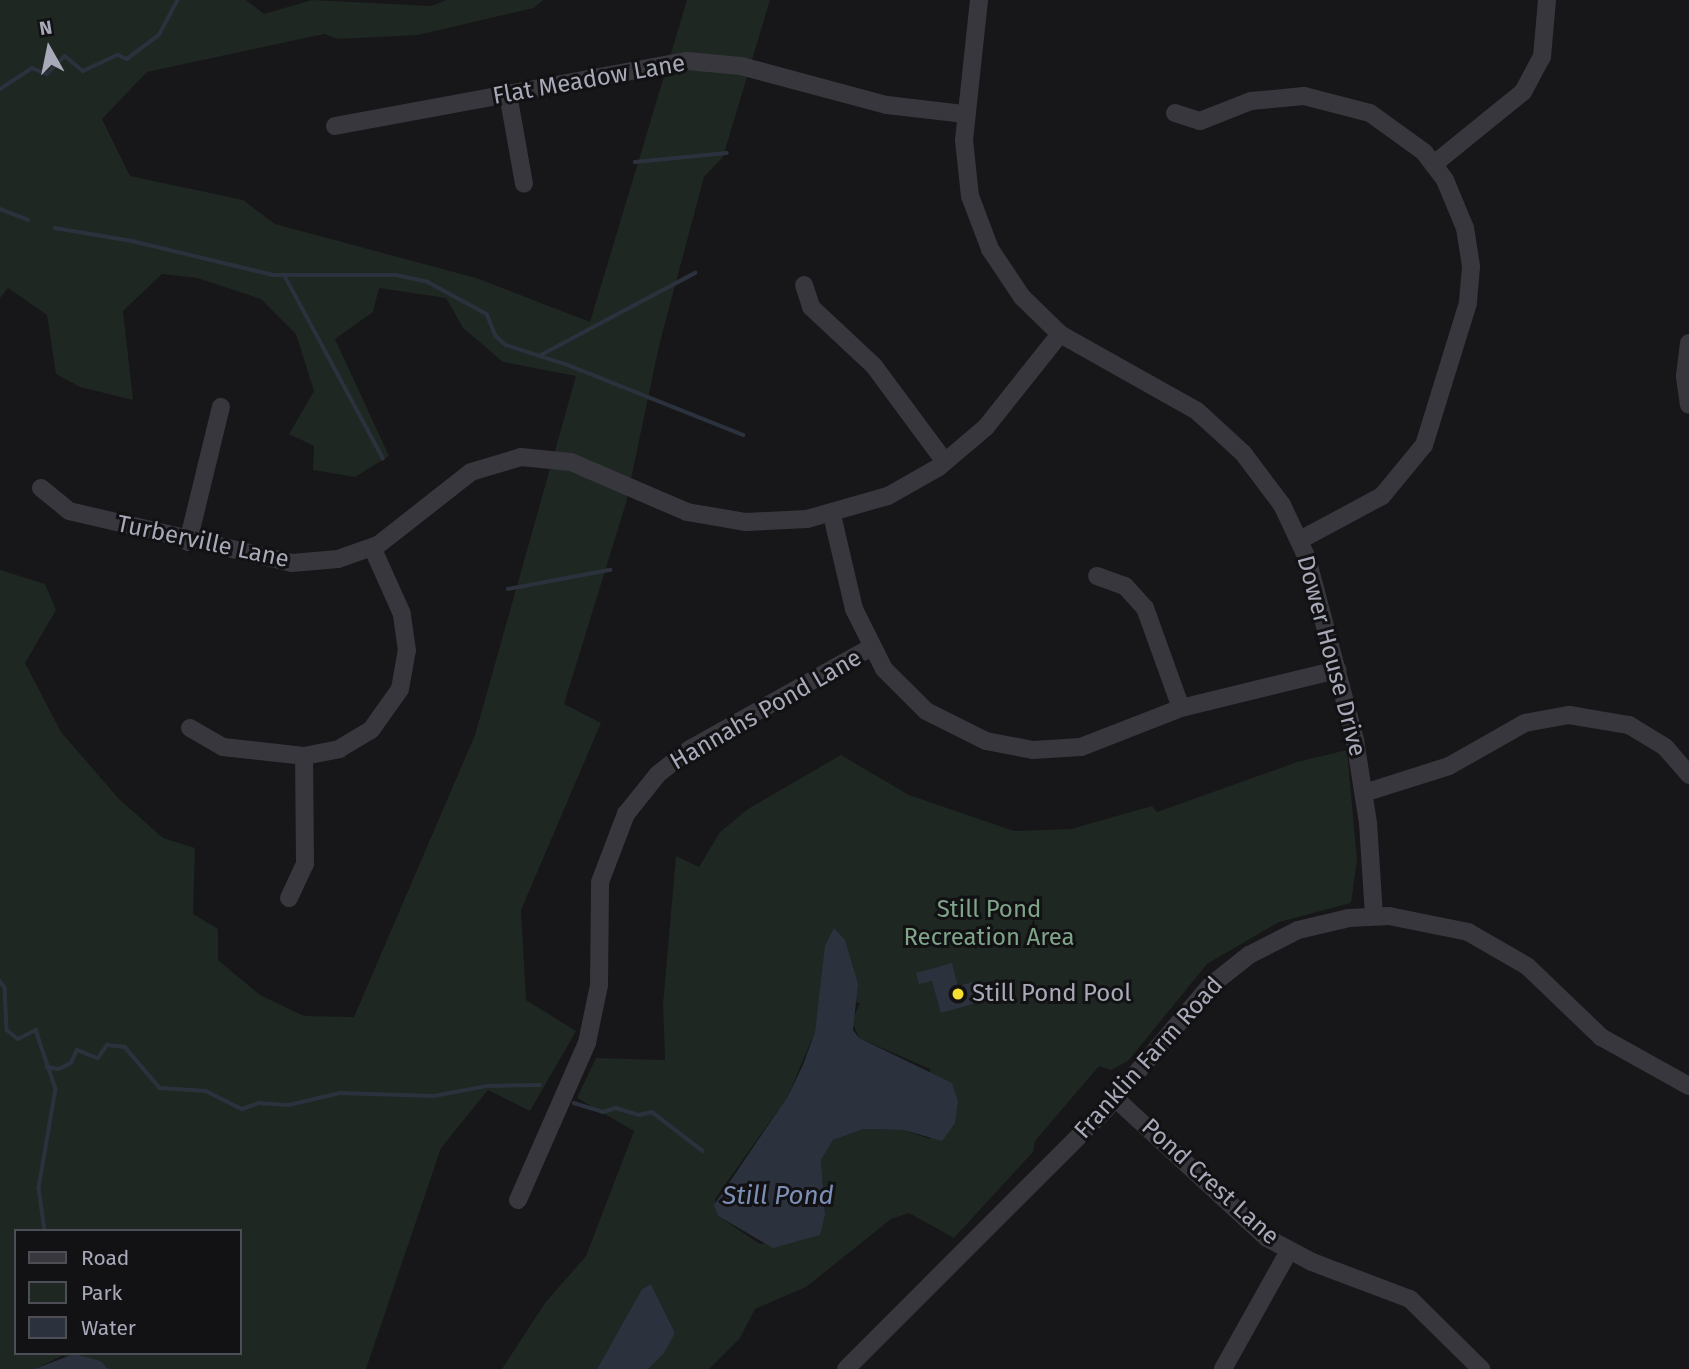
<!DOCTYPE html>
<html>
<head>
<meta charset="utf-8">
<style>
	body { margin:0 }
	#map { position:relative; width:1689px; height:1369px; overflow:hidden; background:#171619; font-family:"Fira Sans",sans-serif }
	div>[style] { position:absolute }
	.green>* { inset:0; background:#1e2721 }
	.water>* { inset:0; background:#2c323d }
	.stream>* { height:3.5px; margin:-1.75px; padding:0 1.75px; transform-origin:1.75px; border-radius:1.75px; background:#2c323d }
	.minor>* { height:18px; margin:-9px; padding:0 9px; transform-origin:9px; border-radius:9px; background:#38373e }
	.dots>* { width:19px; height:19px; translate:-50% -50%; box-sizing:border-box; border:4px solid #121114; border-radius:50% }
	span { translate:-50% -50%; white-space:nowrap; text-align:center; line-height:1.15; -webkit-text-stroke:6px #121114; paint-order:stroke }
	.street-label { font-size:24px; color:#a8aab9 }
	.park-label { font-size:24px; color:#7fa489 }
	.poi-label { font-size:24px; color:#a8aab9 }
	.left { translate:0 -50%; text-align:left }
	.water-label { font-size:26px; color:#7e8fb5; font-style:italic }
	.legend { position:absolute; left:14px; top:1229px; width:228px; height:126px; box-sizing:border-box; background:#121114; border:2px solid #4e4e56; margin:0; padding:9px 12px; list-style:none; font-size:21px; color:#a8aab9 }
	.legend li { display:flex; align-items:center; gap:14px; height:35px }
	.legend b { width:35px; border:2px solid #4e4e56 }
	.north { position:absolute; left:14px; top:14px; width:70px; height:70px; -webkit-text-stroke:5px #121114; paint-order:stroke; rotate:351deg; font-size:19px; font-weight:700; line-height:28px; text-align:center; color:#a8aab9 }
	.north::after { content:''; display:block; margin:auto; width:24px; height:32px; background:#a8aab9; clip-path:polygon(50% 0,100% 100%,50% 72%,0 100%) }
</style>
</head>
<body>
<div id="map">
	<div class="green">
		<i style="clip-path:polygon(evenodd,0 0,246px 0,264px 14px,312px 0,431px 6px,447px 0,543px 0,534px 8px,418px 35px,338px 39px,324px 34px,147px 72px,102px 119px,130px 176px,243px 200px,275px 224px,476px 278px,590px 322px,687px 0,770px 0,723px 157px,704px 177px,659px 346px,626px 503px,564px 704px,601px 723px,521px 910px,526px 1000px,576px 1031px,530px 1111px,488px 1090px,441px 1148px,366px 1369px,108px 1369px,101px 1361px,62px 1356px,34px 1369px,0 1369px,0 570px,45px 584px,56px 610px,25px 663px,61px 732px,119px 799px,163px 838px,195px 848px,193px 914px,218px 929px,218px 960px,260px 995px,304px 1016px,354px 1017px,475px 735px,576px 376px,503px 362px,463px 328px,446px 298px,379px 288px,373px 312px,335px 339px,389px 456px,355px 477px,313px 470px,314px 446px,289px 434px,314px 391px,296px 334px,261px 299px,197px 278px,162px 274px,123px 311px,133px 400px,80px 387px,56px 374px,47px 315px,8px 288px,0 298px,0 0,16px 1231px,240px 1231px,240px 1353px,16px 1353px,16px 1231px)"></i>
		<i style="clip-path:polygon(evenodd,1347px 750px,1357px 860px,1351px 903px,1279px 922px,1207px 964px,1128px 1061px,1111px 1070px,1099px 1066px,1035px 1141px,1033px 1152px,954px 1238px,909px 1213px,891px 1219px,806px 1287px,755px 1309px,740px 1338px,709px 1369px,648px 1369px,675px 1333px,651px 1284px,642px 1289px,597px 1369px,502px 1369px,545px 1303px,586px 1256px,634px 1131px,577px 1098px,596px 1058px,665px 1060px,663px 1004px,676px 856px,699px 867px,720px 832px,748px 809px,841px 755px,909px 795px,1014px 831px,1071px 829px,1152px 806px,1157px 812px,1297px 762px,1347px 750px,821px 998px,860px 1003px,852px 1021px,859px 1038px,930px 1069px,930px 1139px,904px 1130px,864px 1129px,833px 1140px,821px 1160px,825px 1215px,819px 1235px,760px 1244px,718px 1216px,715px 1199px,788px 1096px,815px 1032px,821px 998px)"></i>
	</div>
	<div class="water">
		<i style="clip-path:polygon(834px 928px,845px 940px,858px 984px,853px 1030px,859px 1038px,952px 1083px,958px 1101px,955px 1123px,942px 1141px,904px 1130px,864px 1129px,833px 1140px,821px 1160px,825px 1215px,820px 1235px,773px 1248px,718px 1216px,714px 1205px,788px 1096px,803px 1065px,815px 1032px,825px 946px)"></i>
		<i style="clip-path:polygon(952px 963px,958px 986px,977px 981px,983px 1001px,941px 1013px,932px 981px,919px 984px,916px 973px)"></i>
		<i style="clip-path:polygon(651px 1284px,675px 1333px,664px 1353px,648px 1369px,597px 1369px,642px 1289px)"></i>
		<i style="clip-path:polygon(74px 1354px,101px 1361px,108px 1369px,34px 1369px)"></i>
	</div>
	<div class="stream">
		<i style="left:0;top:89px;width:38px;rotate:-33deg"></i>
		<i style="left:32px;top:68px;width:16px;rotate:22deg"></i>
		<i style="left:47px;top:74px;width:25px;rotate:-45deg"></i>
		<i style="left:65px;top:56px;width:23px;rotate:40deg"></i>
		<i style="left:83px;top:71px;width:38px;rotate:-25deg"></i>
		<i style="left:118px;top:55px;width:10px;rotate:24deg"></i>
		<i style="left:127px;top:59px;width:40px;rotate:-37deg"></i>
		<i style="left:159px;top:35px;width:40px;rotate:-62deg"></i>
		<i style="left:635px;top:162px;width:92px;rotate:-5.6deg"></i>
		<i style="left:0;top:209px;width:30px;rotate:21deg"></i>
		<i style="left:55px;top:228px;width:78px;rotate:9.6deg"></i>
		<i style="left:132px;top:241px;width:146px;rotate:13.5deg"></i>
		<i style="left:274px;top:275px;width:122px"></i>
		<i style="left:396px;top:275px;width:33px;rotate:12deg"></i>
		<i style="left:428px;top:282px;width:67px;rotate:28.5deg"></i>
		<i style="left:487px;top:314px;width:24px;rotate:68deg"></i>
		<i style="left:496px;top:336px;width:13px;rotate:42deg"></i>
		<i style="left:506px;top:345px;width:62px;rotate:17.9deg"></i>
		<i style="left:565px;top:364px;width:192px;rotate:21.7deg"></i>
		<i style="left:285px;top:276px;width:207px;rotate:61.7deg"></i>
		<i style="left:539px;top:356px;width:177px;rotate:-28deg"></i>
		<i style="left:508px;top:589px;width:104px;rotate:-10.6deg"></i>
		<i style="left:0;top:981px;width:9px;rotate:54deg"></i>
		<i style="left:5px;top:988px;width:42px;rotate:87.3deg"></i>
		<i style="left:7px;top:1030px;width:14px;rotate:39deg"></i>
		<i style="left:18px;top:1039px;width:20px;rotate:-27deg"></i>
		<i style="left:36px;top:1030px;width:62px;rotate:71.3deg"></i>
		<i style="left:56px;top:1089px;width:100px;rotate:99.7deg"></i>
		<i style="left:39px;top:1188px;width:43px;rotate:82.1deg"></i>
		<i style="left:47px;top:1067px;width:12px;rotate:9deg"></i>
		<i style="left:59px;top:1069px;width:13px;rotate:-27deg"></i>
		<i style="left:71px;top:1063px;width:14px;rotate:-65deg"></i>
		<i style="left:77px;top:1050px;width:22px;rotate:21deg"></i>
		<i style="left:98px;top:1058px;width:16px;rotate:-55deg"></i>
		<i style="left:107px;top:1045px;width:18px;rotate:6deg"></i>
		<i style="left:125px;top:1047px;width:54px;rotate:49.5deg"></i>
		<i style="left:160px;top:1088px;width:46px;rotate:3.7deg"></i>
		<i style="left:206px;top:1091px;width:40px;rotate:26.6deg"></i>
		<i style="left:242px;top:1109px;width:18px;rotate:-19deg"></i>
		<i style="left:259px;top:1103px;width:30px;rotate:4deg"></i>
		<i style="left:289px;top:1105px;width:52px;rotate:-13.2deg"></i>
		<i style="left:340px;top:1093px;width:94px;rotate:1.8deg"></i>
		<i style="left:434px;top:1096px;width:54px;rotate:-10.7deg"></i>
		<i style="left:487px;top:1086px;width:53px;rotate:-1.1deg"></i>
		<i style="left:574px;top:1103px;width:30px;rotate:17deg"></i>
		<i style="left:603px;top:1112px;width:14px;rotate:-17deg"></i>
		<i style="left:616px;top:1108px;width:24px;rotate:17deg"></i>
		<i style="left:639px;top:1115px;width:13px;rotate:-13deg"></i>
		<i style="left:652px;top:1112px;width:64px;rotate:37.4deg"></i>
	</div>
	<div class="minor">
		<i style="left:979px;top:0;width:141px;rotate:96.1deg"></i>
		<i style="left:964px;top:140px;width:56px;rotate:83.9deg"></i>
		<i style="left:970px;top:196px;width:57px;rotate:69.3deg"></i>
		<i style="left:990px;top:249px;width:58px;rotate:56.3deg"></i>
		<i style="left:1022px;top:297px;width:53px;rotate:44.2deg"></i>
		<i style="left:1060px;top:334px;width:157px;rotate:29.3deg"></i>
		<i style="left:1197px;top:411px;width:62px;rotate:42.4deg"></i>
		<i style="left:1243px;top:453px;width:65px;rotate:53.1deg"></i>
		<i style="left:1282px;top:505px;width:59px;rotate:64.7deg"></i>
		<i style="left:1307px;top:558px;width:188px;rotate:75.2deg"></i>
		<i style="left:1355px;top:740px;width:84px;rotate:81.1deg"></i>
		<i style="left:1368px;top:823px;width:93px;rotate:86.3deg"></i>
		<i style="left:508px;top:94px;width:91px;rotate:79.9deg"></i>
		<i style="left:1175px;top:113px;width:26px;rotate:18deg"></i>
		<i style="left:1200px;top:121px;width:55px;rotate:-21.4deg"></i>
		<i style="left:1251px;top:101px;width:53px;rotate:-5.4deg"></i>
		<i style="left:1304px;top:96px;width:68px;rotate:14.4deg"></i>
		<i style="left:1370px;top:113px;width:67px;rotate:35.8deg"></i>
		<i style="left:1424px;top:152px;width:35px;rotate:53deg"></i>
		<i style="left:1445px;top:180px;width:52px;rotate:67.4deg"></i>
		<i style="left:1465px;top:228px;width:39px;rotate:81deg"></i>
		<i style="left:1471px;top:267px;width:36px;rotate:95deg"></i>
		<i style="left:1468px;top:303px;width:149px;rotate:107.2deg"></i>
		<i style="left:1424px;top:445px;width:66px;rotate:129.5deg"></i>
		<i style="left:1382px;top:496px;width:93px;rotate:151.8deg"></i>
		<i style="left:335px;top:126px;width:358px;rotate:-10.5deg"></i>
		<i style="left:687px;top:61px;width:54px;rotate:5.3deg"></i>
		<i style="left:741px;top:66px;width:151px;rotate:15deg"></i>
		<i style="left:887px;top:105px;width:79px;rotate:6.6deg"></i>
		<i style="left:1434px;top:164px;width:114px;rotate:-39deg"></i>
		<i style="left:1523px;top:92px;width:40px;rotate:-62deg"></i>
		<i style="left:1542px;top:57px;width:57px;rotate:-85deg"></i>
		<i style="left:804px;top:285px;width:23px;rotate:72deg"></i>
		<i style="left:811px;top:307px;width:86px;rotate:43.1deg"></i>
		<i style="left:874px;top:366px;width:119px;rotate:53.5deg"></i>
		<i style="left:1689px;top:343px;width:34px;rotate:97deg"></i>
		<i style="left:1685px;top:377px;width:28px;rotate:82deg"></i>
		<i style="left:41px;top:488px;width:36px;rotate:39deg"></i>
		<i style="left:69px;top:511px;width:229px;rotate:13.1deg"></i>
		<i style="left:292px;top:563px;width:46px;rotate:-5deg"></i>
		<i style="left:338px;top:559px;width:42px;rotate:-19.3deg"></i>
		<i style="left:378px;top:545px;width:118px;rotate:-38.1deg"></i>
		<i style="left:471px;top:472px;width:52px;rotate:-16.7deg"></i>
		<i style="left:521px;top:457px;width:50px;rotate:5.7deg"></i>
		<i style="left:571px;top:462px;width:126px;rotate:23.3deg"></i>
		<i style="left:687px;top:512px;width:60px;rotate:9.6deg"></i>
		<i style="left:746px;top:522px;width:61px;rotate:-2.8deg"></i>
		<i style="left:807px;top:519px;width:84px;rotate:-15.9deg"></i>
		<i style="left:888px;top:496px;width:59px;rotate:-29.6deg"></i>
		<i style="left:939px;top:467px;width:62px;rotate:-40.4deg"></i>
		<i style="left:986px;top:427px;width:119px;rotate:-51.5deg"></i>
		<i style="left:832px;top:515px;width:97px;rotate:76.8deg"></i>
		<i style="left:854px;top:609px;width:67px;rotate:63.4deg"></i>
		<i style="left:884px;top:669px;width:59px;rotate:45deg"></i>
		<i style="left:926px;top:711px;width:67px;rotate:26.6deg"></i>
		<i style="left:986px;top:741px;width:48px;rotate:10.8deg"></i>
		<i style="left:1033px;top:750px;width:48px;rotate:-3.6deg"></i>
		<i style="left:1081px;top:747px;width:107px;rotate:-21.3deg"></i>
		<i style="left:1181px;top:708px;width:161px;rotate:-13.7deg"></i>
		<i style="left:188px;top:542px;width:139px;rotate:-76.3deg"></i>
		<i style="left:1097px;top:576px;width:30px;rotate:20deg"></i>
		<i style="left:1125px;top:586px;width:30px;rotate:48deg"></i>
		<i style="left:1145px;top:608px;width:106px;rotate:70.2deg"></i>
		<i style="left:190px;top:728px;width:38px;rotate:30deg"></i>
		<i style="left:223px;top:747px;width:81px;rotate:6.3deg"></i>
		<i style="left:304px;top:756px;width:36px;rotate:-11deg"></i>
		<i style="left:339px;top:749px;width:37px;rotate:-31deg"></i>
		<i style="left:371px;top:730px;width:50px;rotate:-54.7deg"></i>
		<i style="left:400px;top:689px;width:39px;rotate:-80deg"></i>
		<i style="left:407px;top:651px;width:37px;rotate:-98deg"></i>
		<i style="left:402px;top:614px;width:73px;rotate:-114.1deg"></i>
		<i style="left:1364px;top:793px;width:89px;rotate:-17.6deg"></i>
		<i style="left:1449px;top:766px;width:87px;rotate:-29.5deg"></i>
		<i style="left:1525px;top:723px;width:45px;rotate:-10.3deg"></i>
		<i style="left:1569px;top:715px;width:61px;rotate:9.5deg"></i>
		<i style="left:1629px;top:725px;width:42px;rotate:31.4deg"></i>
		<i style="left:1665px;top:747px;width:37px;rotate:49deg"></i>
		<i style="left:289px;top:898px;width:38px;rotate:-65deg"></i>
		<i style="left:305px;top:864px;width:108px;rotate:-90.5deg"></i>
		<i style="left:1116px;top:1099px;width:205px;rotate:42.6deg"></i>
		<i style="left:1267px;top:1238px;width:51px;rotate:28.1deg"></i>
		<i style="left:1312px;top:1262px;width:105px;rotate:20.7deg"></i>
		<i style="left:1410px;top:1299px;width:100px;rotate:44.6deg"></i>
		<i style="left:518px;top:1200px;width:171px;rotate:-66.3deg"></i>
		<i style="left:587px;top:1043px;width:59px;rotate:-78.3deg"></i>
		<i style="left:599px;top:985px;width:103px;rotate:-89.4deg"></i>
		<i style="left:600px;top:882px;width:73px;rotate:-69.1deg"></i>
		<i style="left:626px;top:814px;width:51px;rotate:-51.3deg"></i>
		<i style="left:658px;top:774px;width:41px;rotate:-38deg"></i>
		<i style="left:690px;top:749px;width:206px;rotate:-29.3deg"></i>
		<i style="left:846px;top:1369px;width:368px;rotate:-45deg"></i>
		<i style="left:1106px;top:1109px;width:161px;rotate:-49.8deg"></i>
		<i style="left:1210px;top:986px;width:50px;rotate:-38.5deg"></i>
		<i style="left:1249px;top:955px;width:55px;rotate:-27deg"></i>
		<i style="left:1298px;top:930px;width:52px;rotate:-13.2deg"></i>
		<i style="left:1349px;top:918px;width:40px;rotate:-2.9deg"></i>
		<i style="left:1389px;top:916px;width:81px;rotate:11.4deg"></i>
		<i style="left:1468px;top:932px;width:68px;rotate:30deg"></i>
		<i style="left:1527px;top:966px;width:103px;rotate:43.8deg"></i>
		<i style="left:1601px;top:1037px;width:101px;rotate:29.1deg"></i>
		<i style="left:1223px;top:1369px;width:135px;rotate:-60.8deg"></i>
	</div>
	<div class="dots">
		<i style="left:958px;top:994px;background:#f6df30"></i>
	</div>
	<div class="street-label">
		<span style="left:589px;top:80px;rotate:-10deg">Flat Meadow Lane</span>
		<span style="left:203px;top:542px;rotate:12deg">Turberville Lane</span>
		<span style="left:1331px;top:656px;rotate:75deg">Dower House Drive</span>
		<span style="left:766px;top:710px;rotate:-30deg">Hannahs Pond Lane</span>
		<span style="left:1149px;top:1058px;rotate:-48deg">Franklin Farm Road</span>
		<span style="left:1210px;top:1182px;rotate:42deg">Pond Crest Lane</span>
	</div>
	<div class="park-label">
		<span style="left:989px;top:924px">Still Pond<br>Recreation Area</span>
	</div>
	<div class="poi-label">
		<span class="left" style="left:972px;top:994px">Still Pond Pool</span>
	</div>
	<div class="water-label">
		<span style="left:778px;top:1196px">Still Pond</span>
	</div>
	<ul class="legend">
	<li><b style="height:9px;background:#38373e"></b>Road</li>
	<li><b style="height:19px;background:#1e2721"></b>Park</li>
	<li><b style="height:19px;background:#2c323d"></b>Water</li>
	</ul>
	<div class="north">N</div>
</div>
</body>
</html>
